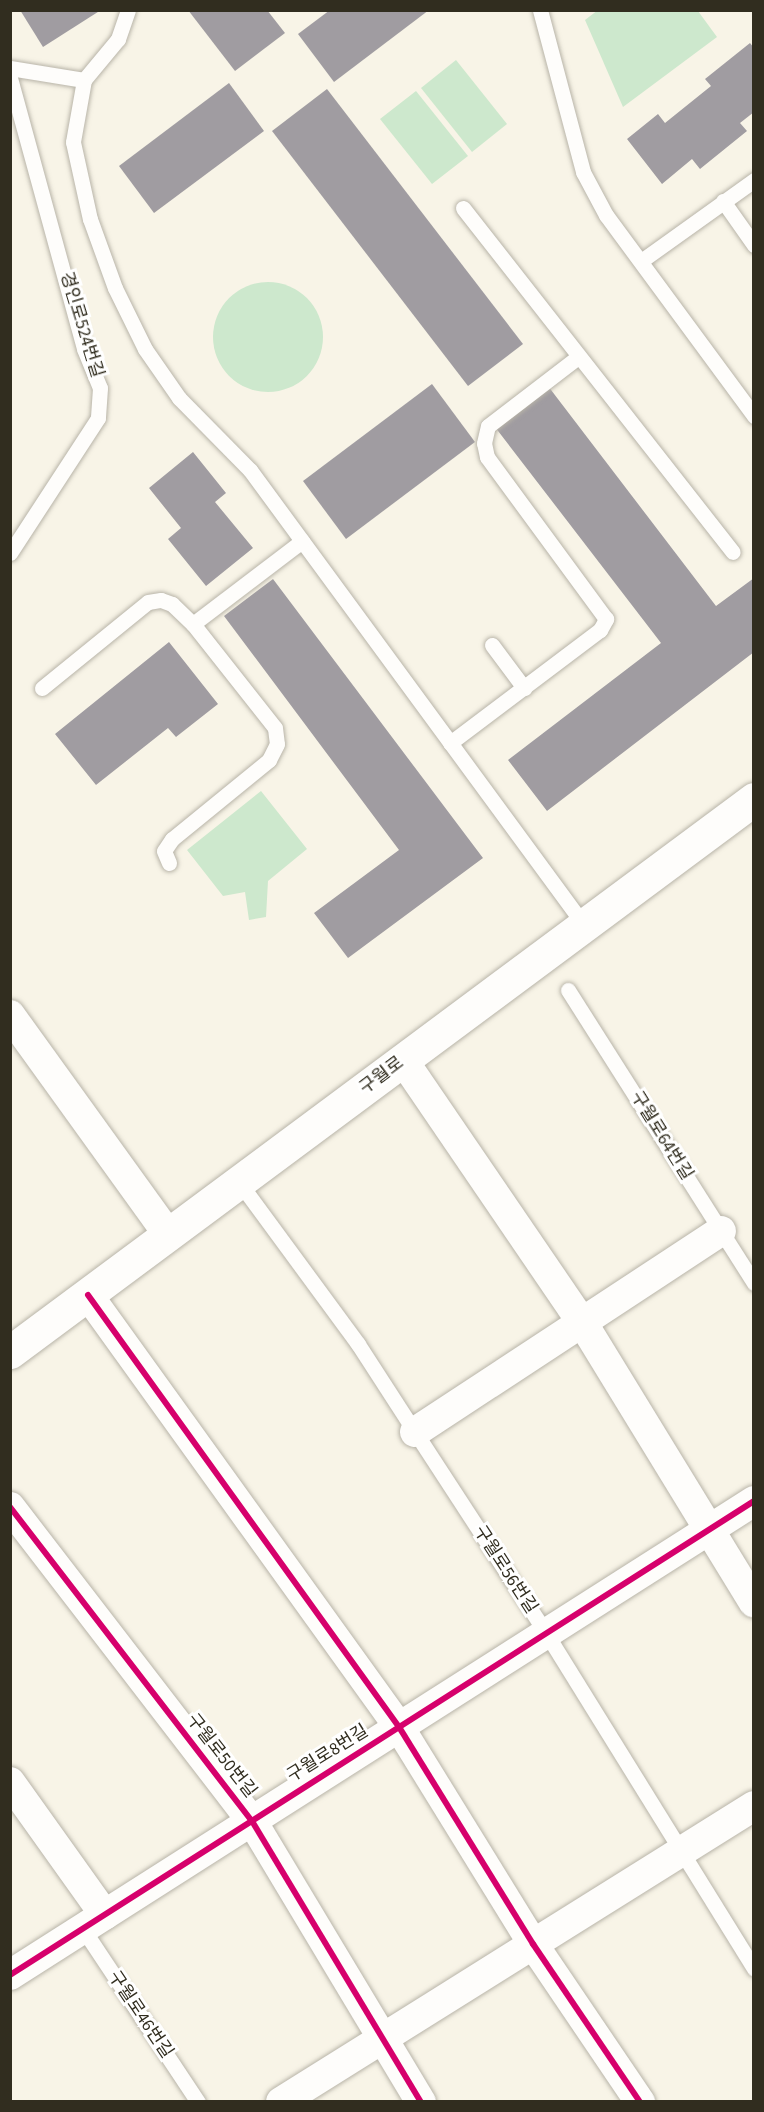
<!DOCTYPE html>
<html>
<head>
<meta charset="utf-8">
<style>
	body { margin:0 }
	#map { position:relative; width:764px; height:2112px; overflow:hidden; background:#f8f4e7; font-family:"Source Sans 3","Noto Sans KR",sans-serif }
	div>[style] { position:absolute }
	.green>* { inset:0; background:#cde8cd }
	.round { border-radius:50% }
	.building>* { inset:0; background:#a09ca1 }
	.roads { filter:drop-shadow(0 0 2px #b8b4a8) drop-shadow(0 0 2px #b8b4a8) }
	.lane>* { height:15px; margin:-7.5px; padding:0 7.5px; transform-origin:7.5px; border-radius:7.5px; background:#fefdfb }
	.street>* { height:30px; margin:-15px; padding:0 15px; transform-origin:15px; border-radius:15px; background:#fefdfb }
	.secondary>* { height:33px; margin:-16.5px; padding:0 16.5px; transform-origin:16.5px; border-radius:16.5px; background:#fefdfb }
	.cycleway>* { height:6px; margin:-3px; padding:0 3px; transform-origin:3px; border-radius:3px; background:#d6006c }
	span { translate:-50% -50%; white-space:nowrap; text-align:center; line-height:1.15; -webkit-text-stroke:6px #fff; paint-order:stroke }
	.street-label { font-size:18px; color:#312d1f }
	.frame { position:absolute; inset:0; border:12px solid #312d1f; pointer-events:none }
</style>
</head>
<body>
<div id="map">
	<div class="green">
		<i style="clip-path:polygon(598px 10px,698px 11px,717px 37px,623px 107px,585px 20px)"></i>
		<i style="clip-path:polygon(456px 60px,507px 124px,472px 152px,421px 88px)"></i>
		<i style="clip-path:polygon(416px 91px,468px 156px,432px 184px,380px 119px)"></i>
		<i class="round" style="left:213px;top:282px;width:110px;height:110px"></i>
		<i style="clip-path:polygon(261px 791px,307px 849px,268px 881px,266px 917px,249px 920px,245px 892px,223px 896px,187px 850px)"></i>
	</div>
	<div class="building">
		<i style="clip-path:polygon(20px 10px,101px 10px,43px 47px)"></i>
		<i style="clip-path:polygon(188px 10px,267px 10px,285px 33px,235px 71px)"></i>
		<i style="clip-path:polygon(330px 10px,429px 10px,334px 82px,298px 34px)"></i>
		<i style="clip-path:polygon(750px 43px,754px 48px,754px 112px,740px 123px,747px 131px,700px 169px,692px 159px,662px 184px,627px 139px,658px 114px,665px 123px,711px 86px,705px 79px)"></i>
		<i style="clip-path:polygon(229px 83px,264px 131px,154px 213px,119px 166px)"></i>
		<i style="clip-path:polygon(327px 89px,523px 344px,468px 386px,272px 131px)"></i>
		<i style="clip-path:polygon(432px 384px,475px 442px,346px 539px,303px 481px)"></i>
		<i style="clip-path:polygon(548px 386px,716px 606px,754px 578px,754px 652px,547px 811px,508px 760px,661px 643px,495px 427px)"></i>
		<i style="clip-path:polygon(193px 452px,226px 493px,215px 502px,253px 548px,206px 586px,168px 539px,181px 528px,149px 488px)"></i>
		<i style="clip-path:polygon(273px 579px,483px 858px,348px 958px,314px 913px,399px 850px,224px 616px)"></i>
		<i style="clip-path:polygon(169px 642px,218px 704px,176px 737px,168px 728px,96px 785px,55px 734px)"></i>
	</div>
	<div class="roads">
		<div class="lane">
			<i style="left:128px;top:10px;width:31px;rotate:109deg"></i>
			<i style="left:118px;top:39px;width:53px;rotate:129.7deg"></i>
			<i style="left:84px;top:80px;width:63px;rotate:100.1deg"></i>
			<i style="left:73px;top:142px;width:79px;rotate:77.6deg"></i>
			<i style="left:90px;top:219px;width:73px;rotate:70.1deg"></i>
			<i style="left:115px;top:288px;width:68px;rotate:63.8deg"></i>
			<i style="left:145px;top:349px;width:60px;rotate:55.2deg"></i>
			<i style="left:179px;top:398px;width:101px;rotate:45.4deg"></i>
			<i style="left:250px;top:470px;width:564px;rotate:53.72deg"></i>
			<i style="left:540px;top:10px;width:168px;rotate:75.1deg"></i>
			<i style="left:583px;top:172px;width:49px;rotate:61.9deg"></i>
			<i style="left:606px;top:215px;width:250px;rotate:53.6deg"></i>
			<i style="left:10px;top:68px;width:75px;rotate:9.2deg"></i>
			<i style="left:10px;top:78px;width:281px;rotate:74.7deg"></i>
			<i style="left:84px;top:349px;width:42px;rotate:67.7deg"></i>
			<i style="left:100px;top:388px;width:30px;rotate:94deg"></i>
			<i style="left:98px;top:418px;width:161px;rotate:123.1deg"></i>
			<i style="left:723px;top:201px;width:54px;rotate:54.8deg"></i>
			<i style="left:463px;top:208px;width:437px;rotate:51.9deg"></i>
			<i style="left:641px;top:261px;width:139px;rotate:-35.6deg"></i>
			<i style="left:193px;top:624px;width:137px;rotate:-37.3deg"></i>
			<i style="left:492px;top:645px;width:54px;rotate:53.3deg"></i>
			<i style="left:42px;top:688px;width:136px;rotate:-39.1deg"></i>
			<i style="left:148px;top:602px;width:13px;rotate:-9deg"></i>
			<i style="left:161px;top:600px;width:12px;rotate:20deg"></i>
			<i style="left:172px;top:604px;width:29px;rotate:44deg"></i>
			<i style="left:193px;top:624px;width:132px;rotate:51.7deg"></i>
			<i style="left:275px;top:728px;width:16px;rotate:83deg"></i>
			<i style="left:277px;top:744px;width:18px;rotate:117deg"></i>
			<i style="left:269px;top:760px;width:125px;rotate:140.8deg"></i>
			<i style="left:172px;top:839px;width:14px;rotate:124deg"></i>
			<i style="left:164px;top:851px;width:13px;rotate:67deg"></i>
			<i style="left:450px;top:743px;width:188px;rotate:-37deg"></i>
			<i style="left:600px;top:630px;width:13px;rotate:-61deg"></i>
			<i style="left:606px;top:619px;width:201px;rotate:-126.3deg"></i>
			<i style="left:487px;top:457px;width:14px;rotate:-102deg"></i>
			<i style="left:484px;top:443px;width:17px;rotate:-77deg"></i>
			<i style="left:488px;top:426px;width:113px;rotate:-37.5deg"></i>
			<i style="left:568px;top:990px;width:347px;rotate:57.6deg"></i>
			<i style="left:239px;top:1182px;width:201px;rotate:53.7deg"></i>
			<i style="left:358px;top:1344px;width:105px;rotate:57.1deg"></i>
			<i style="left:415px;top:1432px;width:240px;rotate:56.9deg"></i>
			<i style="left:546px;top:1633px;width:395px;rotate:58.2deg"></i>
			<i style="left:83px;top:1929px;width:208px;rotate:56.4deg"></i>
		</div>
		<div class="street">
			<i style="left:10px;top:1015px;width:270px;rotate:54.2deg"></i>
			<i style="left:403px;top:1060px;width:317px;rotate:55.7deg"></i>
			<i style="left:582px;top:1322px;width:329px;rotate:58.5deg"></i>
			<i style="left:88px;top:1295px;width:532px;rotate:54.25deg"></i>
			<i style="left:399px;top:1727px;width:255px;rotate:58.3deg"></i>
			<i style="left:533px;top:1944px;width:191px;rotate:55.9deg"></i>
			<i style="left:415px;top:1432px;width:366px;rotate:-33.3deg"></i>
			<i style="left:10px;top:1507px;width:396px;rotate:52.4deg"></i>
			<i style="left:252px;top:1821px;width:328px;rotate:59deg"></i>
			<i style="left:10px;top:1782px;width:163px;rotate:54.5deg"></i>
			<i style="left:10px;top:1975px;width:882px;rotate:-32.5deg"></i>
			<i style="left:281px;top:2102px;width:558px;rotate:-32.04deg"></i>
		</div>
		<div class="secondary">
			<i style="left:10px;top:1352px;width:927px;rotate:-36.62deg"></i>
		</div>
	</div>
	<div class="cycleway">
		<i style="left:88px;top:1295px;width:532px;rotate:54.25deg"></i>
		<i style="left:399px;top:1727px;width:255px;rotate:58.3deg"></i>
		<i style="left:533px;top:1944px;width:191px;rotate:55.9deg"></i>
		<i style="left:10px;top:1507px;width:396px;rotate:52.4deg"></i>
		<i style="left:252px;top:1821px;width:328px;rotate:59deg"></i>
		<i style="left:10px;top:1975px;width:882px;rotate:-32.5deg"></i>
	</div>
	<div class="street-label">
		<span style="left:81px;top:325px;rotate:73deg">경인로524번길</span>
		<span style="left:382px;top:1076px;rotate:-37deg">구월로</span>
		<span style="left:661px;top:1136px;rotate:58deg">구월로64번길</span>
		<span style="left:505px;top:1570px;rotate:57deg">구월로56번길</span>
		<span style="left:328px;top:1754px;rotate:-32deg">구월로8번길</span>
		<span style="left:221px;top:1756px;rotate:52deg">구월로50번길</span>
		<span style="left:140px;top:2015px;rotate:56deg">구월로46번길</span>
	</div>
	<div class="frame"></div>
</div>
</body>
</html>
